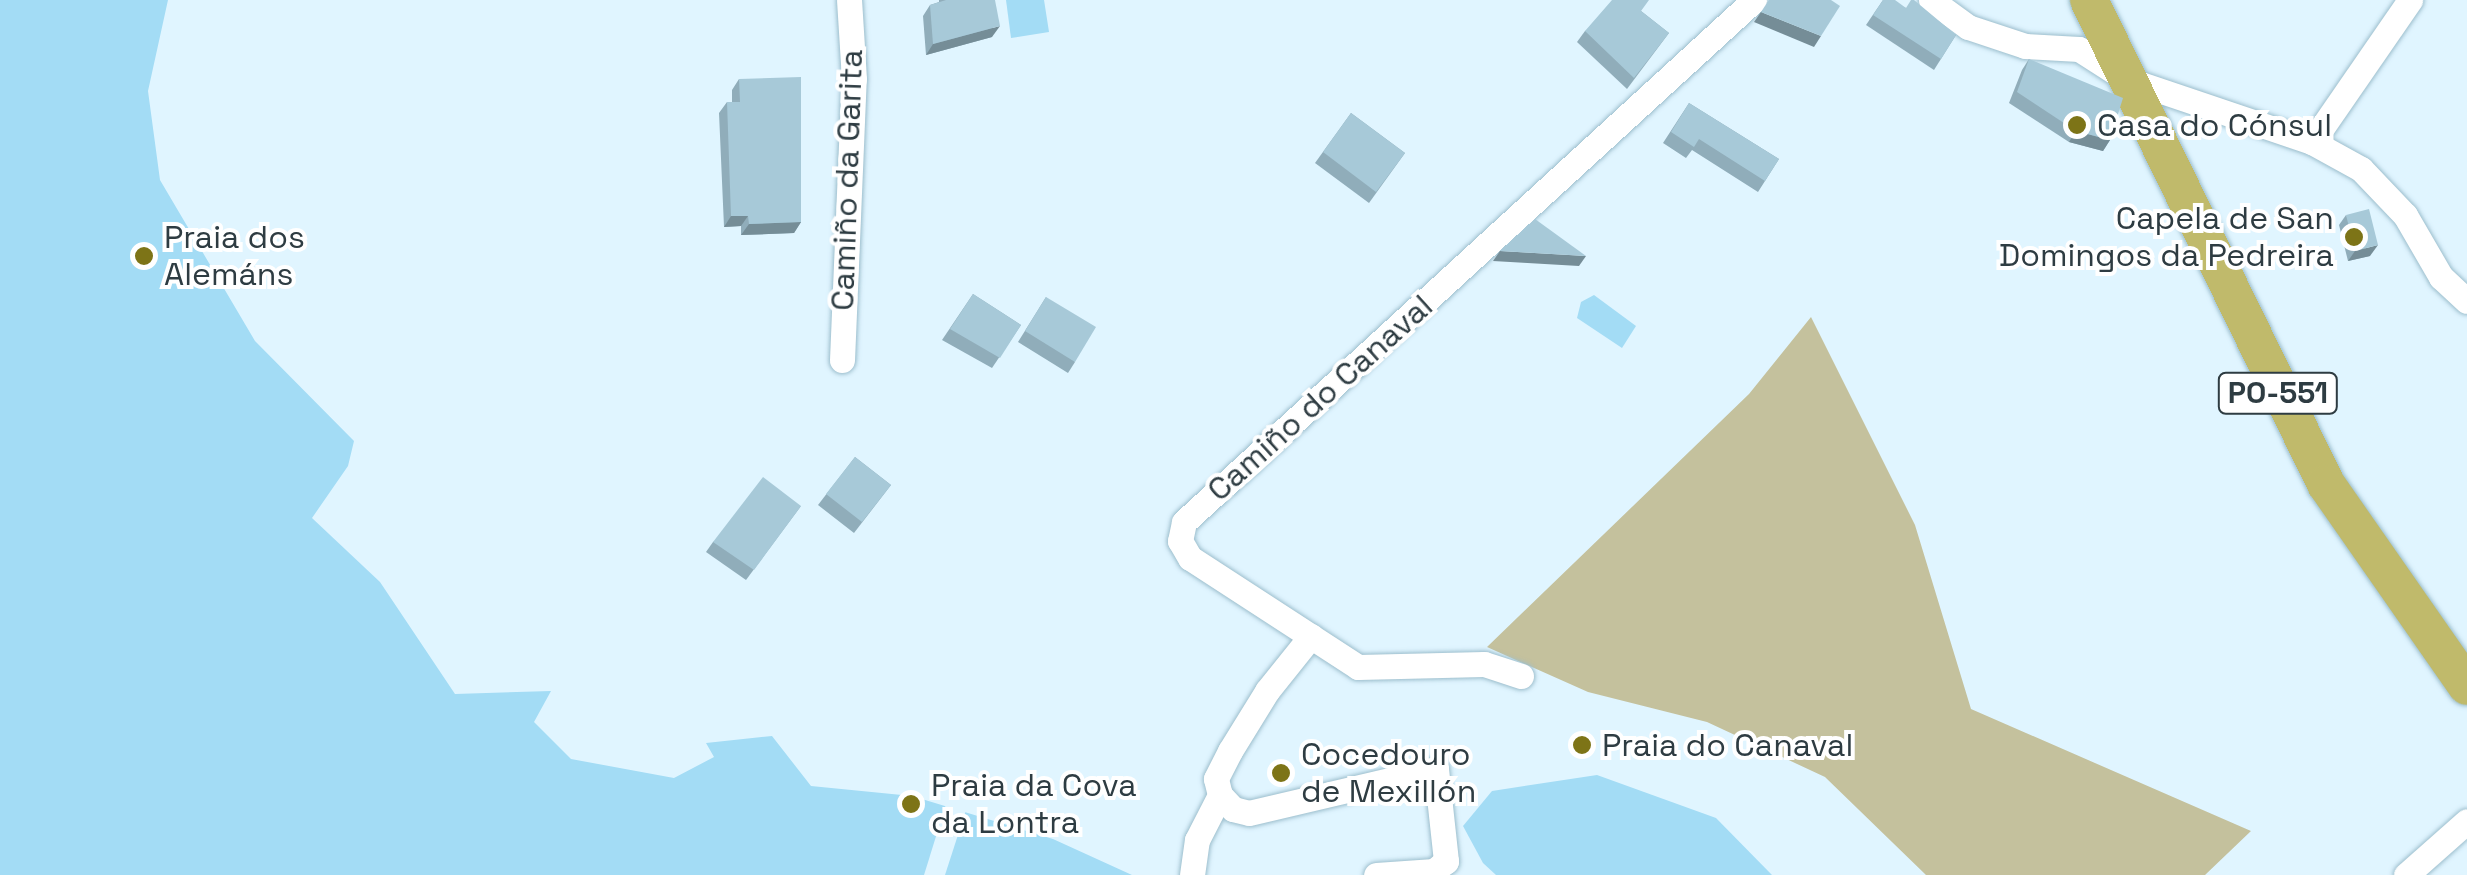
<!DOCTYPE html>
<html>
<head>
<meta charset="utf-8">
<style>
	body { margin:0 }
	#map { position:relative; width:2467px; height:875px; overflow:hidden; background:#e0f5ff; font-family:"Space Grotesk",sans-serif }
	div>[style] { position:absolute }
	.green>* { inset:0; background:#c4c19d }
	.water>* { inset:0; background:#a3dcf5 }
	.pier>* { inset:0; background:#e0f5ff }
	.roads { filter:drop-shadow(0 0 2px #9cbecd) drop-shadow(0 0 2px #9cbecd) }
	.minor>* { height:25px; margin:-12.5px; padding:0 12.5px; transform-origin:12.5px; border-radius:12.5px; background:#fff }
	.primary>* { height:38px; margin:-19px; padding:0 19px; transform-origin:19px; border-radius:19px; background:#c0ba6b }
	.wall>* { inset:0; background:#90adba }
	.shaded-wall>* { inset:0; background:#758d97 }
	.building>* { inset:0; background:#a7c9d8 }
	.dots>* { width:28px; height:28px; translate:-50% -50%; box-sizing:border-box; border:5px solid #fff; border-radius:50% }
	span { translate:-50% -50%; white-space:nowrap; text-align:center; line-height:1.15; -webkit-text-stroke:8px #fff; paint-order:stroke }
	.shield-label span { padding:2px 8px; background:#fff; border:2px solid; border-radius:8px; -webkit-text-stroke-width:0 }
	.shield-label { font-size:30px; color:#2e3c42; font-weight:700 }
	.poi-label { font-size:32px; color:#2e3c42 }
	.left { translate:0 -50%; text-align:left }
	.right { translate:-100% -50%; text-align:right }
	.street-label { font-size:32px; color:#2e3c42 }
</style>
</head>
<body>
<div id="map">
	<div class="green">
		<i style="clip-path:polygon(1811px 317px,1915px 525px,1971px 709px,2251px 831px,2205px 875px,1926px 875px,1825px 777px,1707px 722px,1588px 692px,1487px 647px,1749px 394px)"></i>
	</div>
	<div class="water">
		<i style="clip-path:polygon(0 0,168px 0,148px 91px,160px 180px,255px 341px,354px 441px,348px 466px,312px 518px,380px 582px,455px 694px,551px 691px,534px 722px,571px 759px,674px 778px,714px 757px,706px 743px,772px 736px,811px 786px,912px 796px,1053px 839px,1132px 875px,0 875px)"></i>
		<i style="clip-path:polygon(1006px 0,1044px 0,1049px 32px,1011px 38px)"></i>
		<i style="clip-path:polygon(1594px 295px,1636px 326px,1622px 348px,1577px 318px,1581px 302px)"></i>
		<i style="clip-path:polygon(1597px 775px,1716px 818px,1772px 875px,1496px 875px,1483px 863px,1463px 826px,1492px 791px)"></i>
	</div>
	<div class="pier">
		<i style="clip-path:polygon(947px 801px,967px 807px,945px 875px,924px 875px)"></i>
	</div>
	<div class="roads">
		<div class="minor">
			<i style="left:1931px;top:0;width:46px;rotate:36.1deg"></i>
			<i style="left:1968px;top:27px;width:60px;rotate:18.4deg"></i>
			<i style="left:2025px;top:46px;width:54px;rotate:3.2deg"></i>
			<i style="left:2079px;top:49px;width:56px;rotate:32.6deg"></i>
			<i style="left:2126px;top:79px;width:196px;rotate:18.7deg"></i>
			<i style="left:2312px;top:142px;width:56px;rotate:28.9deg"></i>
			<i style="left:2361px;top:169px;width:64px;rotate:46.3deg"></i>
			<i style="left:2405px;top:215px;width:72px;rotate:59.9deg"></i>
			<i style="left:2441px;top:277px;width:35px;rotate:43deg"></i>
			<i style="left:2312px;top:142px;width:173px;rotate:-55.4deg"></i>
			<i style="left:842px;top:360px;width:281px;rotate:-87.6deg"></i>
			<i style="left:854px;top:79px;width:79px;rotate:-93.6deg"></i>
			<i style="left:1311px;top:636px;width:70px;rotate:128.7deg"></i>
			<i style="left:1267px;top:691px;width:70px;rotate:121.7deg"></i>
			<i style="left:1230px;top:751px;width:31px;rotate:117deg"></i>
			<i style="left:1216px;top:779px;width:16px;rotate:76deg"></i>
			<i style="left:1220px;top:795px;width:19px;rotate:47deg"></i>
			<i style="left:1233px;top:809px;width:16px;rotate:14deg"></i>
			<i style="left:1249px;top:813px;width:192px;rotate:-13.2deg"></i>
			<i style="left:1436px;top:769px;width:93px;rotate:83.8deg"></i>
			<i style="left:1446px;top:861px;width:16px;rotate:140deg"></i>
			<i style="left:1434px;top:871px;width:58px;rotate:176.1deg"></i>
			<i style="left:1521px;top:676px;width:39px;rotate:-162deg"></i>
			<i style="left:1484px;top:664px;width:126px;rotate:178.6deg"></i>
			<i style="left:1358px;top:667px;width:200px;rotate:-147deg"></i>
			<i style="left:1190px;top:558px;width:20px;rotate:-120deg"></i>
			<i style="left:1180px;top:541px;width:19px;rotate:-78deg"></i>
			<i style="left:1184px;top:522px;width:773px;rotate:-42.48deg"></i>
			<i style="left:1192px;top:875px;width:35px;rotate:-82deg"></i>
			<i style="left:1197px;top:840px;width:51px;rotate:-62.9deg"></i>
			<i style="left:2406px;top:875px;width:81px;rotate:-41.5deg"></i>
		</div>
		<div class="primary">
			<i style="left:2089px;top:0;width:539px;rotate:63.91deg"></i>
			<i style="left:2326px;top:484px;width:246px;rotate:55.1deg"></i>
		</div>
	</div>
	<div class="wall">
		<i style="clip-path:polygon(939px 0,995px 0,992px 37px,926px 55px,923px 16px,930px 5px,939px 2px)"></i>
		<i style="clip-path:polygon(1883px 0,1906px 8px,1956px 35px,1934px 70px,1866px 25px)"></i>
		<i style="clip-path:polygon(1641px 11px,1669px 33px,1627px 89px,1577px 42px,1585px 31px)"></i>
		<i style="clip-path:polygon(2029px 59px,2110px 140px,2103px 151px,2069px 142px,2009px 103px,2022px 70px)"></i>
		<i style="clip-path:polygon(739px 79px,801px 222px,794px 233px,741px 235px,741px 226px,724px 227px,719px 113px,727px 102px,732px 102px,732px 90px)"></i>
		<i style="clip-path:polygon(1689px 103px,1779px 159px,1758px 192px,1692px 150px,1686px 158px,1663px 143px)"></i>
		<i style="clip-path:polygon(1351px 113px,1405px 153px,1369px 203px,1315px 163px)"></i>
		<i style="clip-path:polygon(2346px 215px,2370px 256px,2348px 261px,2339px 225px)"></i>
		<i style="clip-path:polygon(973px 294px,1021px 325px,992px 368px,942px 340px)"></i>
		<i style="clip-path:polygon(1046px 297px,1075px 362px,1068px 373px,1018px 342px)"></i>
		<i style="clip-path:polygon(855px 457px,891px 485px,854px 533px,818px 505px)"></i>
		<i style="clip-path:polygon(801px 506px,746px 580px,706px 552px,713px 542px)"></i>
	</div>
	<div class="shaded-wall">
		<i style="clip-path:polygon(1761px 12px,1821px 36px,1814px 47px,1754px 22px)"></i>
		<i style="clip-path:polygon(1000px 26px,992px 37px,926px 55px,933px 44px)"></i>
		<i style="clip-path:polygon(2076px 131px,2110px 140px,2103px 151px,2069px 142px)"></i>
		<i style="clip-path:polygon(731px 216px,748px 216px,741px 226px,724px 227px)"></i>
		<i style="clip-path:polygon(801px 222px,794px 233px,741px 235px,749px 224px)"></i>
		<i style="clip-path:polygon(2378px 245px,2370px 256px,2348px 261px,2355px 251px)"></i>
		<i style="clip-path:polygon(1500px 251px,1586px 256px,1579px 266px,1493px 261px)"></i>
	</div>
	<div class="building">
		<i style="clip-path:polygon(946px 0,995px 0,1000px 26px,933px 44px,930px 5px)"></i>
		<i style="clip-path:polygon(1612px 0,1649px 0,1641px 11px,1669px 33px,1634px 78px,1585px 31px)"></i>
		<i style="clip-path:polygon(1769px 0,1831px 0,1840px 6px,1821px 36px,1761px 12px)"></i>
		<i style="clip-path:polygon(1883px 0,1895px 0,1906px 8px,1911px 0,1914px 0,1956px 35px,1941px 59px,1873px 15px)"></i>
		<i style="clip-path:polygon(2029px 59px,2123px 98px,2110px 140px,2076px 131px,2017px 92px)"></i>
		<i style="clip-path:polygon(801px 77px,801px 222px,749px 224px,748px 216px,731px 216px,727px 102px,740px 102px,739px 79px)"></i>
		<i style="clip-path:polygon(1689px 103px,1779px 159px,1765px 181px,1699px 139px,1694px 147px,1671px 132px)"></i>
		<i style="clip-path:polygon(1351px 113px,1405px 153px,1376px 192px,1323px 152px)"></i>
		<i style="clip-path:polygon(2369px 209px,2378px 245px,2355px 251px,2346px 215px)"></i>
		<i style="clip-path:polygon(1535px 219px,1586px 256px,1500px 251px)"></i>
		<i style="clip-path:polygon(973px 294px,1021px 325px,1000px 358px,950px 329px)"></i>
		<i style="clip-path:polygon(1046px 297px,1096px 327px,1075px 362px,1025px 331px)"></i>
		<i style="clip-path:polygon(855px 457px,891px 485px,862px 522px,826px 494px)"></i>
		<i style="clip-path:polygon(763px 477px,801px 506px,754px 570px,713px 542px)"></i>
	</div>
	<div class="dots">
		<i style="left:2077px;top:125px;background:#7d7417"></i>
		<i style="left:2354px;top:237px;background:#7d7417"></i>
		<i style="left:144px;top:256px;background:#7d7417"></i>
		<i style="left:1582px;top:745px;background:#7d7417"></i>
		<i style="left:1281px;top:773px;background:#7d7417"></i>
		<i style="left:911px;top:804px;background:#7d7417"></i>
	</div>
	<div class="shield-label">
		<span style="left:2278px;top:393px">PO-551</span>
	</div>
	<div class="poi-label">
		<span class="left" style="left:2097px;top:125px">Casa do Cónsul</span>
		<span class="right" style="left:2334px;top:237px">Capela de San<br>Domingos da Pedreira</span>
		<span class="left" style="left:164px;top:256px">Praia dos<br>Alemáns</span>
		<span class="left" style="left:1602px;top:745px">Praia do Canaval</span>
		<span class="left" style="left:1301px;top:773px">Cocedouro<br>de Mexillón</span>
		<span class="left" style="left:931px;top:804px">Praia da Cova<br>da Lontra</span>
	</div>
	<div class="street-label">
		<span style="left:847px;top:180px;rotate:-88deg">Camiño da Garita</span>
		<span style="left:1320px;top:398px;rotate:-42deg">Camiño do Canaval</span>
	</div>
</div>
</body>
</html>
